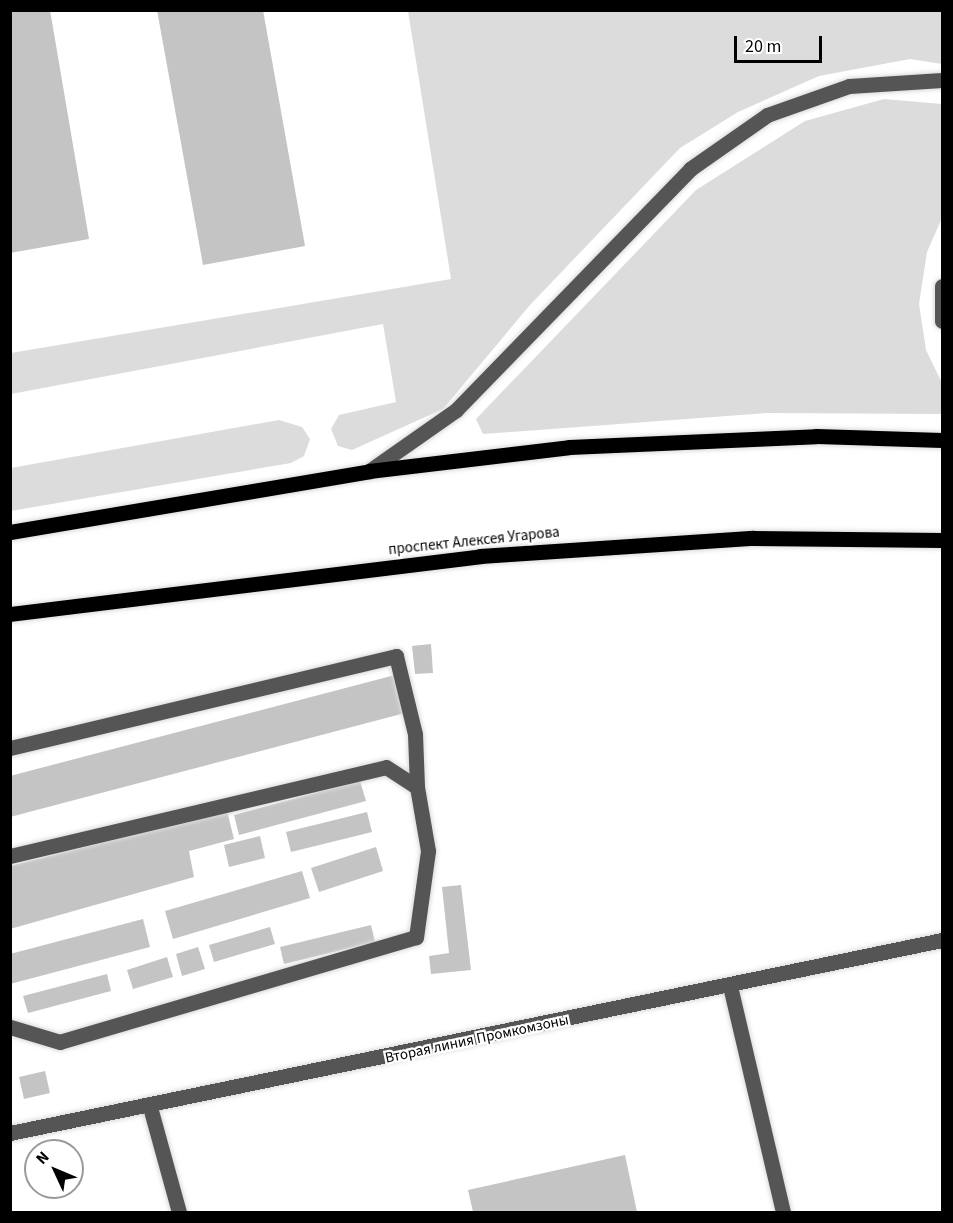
<!DOCTYPE html>
<html>
<head>
<meta charset="utf-8">
<style>
	body { margin:0 }
	#map { position:relative; width:953px; height:1223px; overflow:hidden; background:#fff; font-family:"Source Sans 3",sans-serif }
	div>[style] { position:absolute }
	.green>* { inset:0; background:#dcdcdc }
	.building>* { inset:0; background:#c4c4c4 }
	.roads { filter:drop-shadow(0 0 2px #dbdbdb) drop-shadow(0 0 2px #dbdbdb) }
	.minor>* { height:15px; margin:-7.5px; padding:0 7.5px; transform-origin:7.5px; border-radius:7.5px; background:#555 }
	.major>* { height:15px; margin:-7.5px; padding:0 7.5px; transform-origin:7.5px; border-radius:7.5px; background:#000 }
	span { translate:-50% -50%; white-space:nowrap; text-align:center; line-height:1.15; -webkit-text-stroke:4.5px #fff; paint-order:stroke }
	.street-label { font-size:15px; color:#000 }
	.frame { position:absolute; inset:0; border:12px solid #000; pointer-events:none }
	.north { position:absolute; left:24px; top:1139px; width:60px; height:60px; box-sizing:border-box; background:#fff; border:2px solid #999; border-radius:50%; rotate:314deg; font-size:16px; font-weight:700; line-height:24px; text-align:center; color:#000 }
	.north::after { content:''; display:block; margin:auto; width:21px; height:27px; background:#000; clip-path:polygon(50% 0,100% 100%,50% 72%,0 100%) }
	.scale { position:absolute; left:734px; top:36px; width:88px; height:27px; box-sizing:border-box; border:3px solid #000; border-top:0; padding-left:8px; font-size:18px; line-height:21px; white-space:nowrap; color:#000; -webkit-text-stroke:4px #fff; paint-order:stroke }
</style>
</head>
<body>
<div id="map">
	<div class="green">
		<i style="clip-path:polygon(408px 11px,942px 11px,942px 64px,910px 59px,819px 76px,738px 112px,680px 148px,530px 305px,443px 409px,352px 450px,338px 446px,331px 429px,339px 415px,396px 402px,383px 324px,11px 394px,11px 353px,451px 279px)"></i>
		<i style="clip-path:polygon(884px 99px,942px 104px,942px 218px,927px 252px,919px 304px,926px 350px,942px 383px,942px 414px,767px 413px,483px 434px,476px 419px,696px 190px,805px 121px)"></i>
		<i style="clip-path:polygon(279px 420px,302px 427px,310px 439px,304px 456px,291px 463px,11px 511px,11px 468px)"></i>
	</div>
	<div class="building">
		<i style="clip-path:polygon(10px 10px,50px 10px,89px 239px,10px 253px)"></i>
		<i style="clip-path:polygon(157px 10px,263px 10px,305px 246px,203px 265px)"></i>
		<i style="clip-path:polygon(431px 644px,433px 673px,415px 674px,412px 646px)"></i>
		<i style="clip-path:polygon(395px 675px,405px 713px,10px 817px,10px 776px)"></i>
		<i style="clip-path:polygon(360px 781px,366px 801px,239px 835px,234px 815px)"></i>
		<i style="clip-path:polygon(227px 811px,234px 839px,189px 851px,194px 877px,10px 929px,10px 866px)"></i>
		<i style="clip-path:polygon(367px 812px,372px 832px,291px 852px,286px 832px)"></i>
		<i style="clip-path:polygon(260px 836px,265px 858px,229px 867px,224px 845px)"></i>
		<i style="clip-path:polygon(376px 847px,383px 871px,319px 892px,311px 868px)"></i>
		<i style="clip-path:polygon(302px 871px,310px 898px,173px 939px,165px 911px)"></i>
		<i style="clip-path:polygon(461px 885px,471px 970px,431px 974px,429px 956px,449px 953px,442px 887px)"></i>
		<i style="clip-path:polygon(143px 919px,150px 947px,10px 984px,10px 954px)"></i>
		<i style="clip-path:polygon(371px 925px,375px 942px,284px 964px,280px 947px)"></i>
		<i style="clip-path:polygon(270px 927px,275px 944px,214px 962px,209px 945px)"></i>
		<i style="clip-path:polygon(198px 947px,205px 969px,182px 976px,176px 954px)"></i>
		<i style="clip-path:polygon(167px 957px,173px 977px,133px 989px,127px 970px)"></i>
		<i style="clip-path:polygon(107px 974px,111px 991px,28px 1013px,23px 996px)"></i>
		<i style="clip-path:polygon(45px 1071px,50px 1093px,24px 1099px,19px 1077px)"></i>
		<i style="clip-path:polygon(625px 1155px,637px 1212px,473px 1212px,468px 1190px)"></i>
	</div>
	<div class="roads">
		<div class="minor">
			<i style="left:942px;top:286px;width:35px;rotate:90deg"></i>
			<i style="left:369px;top:471px;width:106px;rotate:-35deg"></i>
			<i style="left:456px;top:410px;width:336px;rotate:-45.8deg"></i>
			<i style="left:690px;top:169px;width:94px;rotate:-35deg"></i>
			<i style="left:767px;top:115px;width:87px;rotate:-19.5deg"></i>
			<i style="left:849px;top:86px;width:93px;rotate:-3.7deg"></i>
			<i style="left:10px;top:748px;width:397px;rotate:-13.4deg"></i>
			<i style="left:396px;top:656px;width:80px;rotate:76.3deg"></i>
			<i style="left:415px;top:734px;width:53px;rotate:87.8deg"></i>
			<i style="left:10px;top:856px;width:386px;rotate:-13.3deg"></i>
			<i style="left:386px;top:767px;width:37px;rotate:33deg"></i>
			<i style="left:417px;top:787px;width:65px;rotate:80.2deg"></i>
			<i style="left:428px;top:851px;width:87px;rotate:97.9deg"></i>
			<i style="left:416px;top:937px;width:371px;rotate:163.6deg"></i>
			<i style="left:60px;top:1042px;width:52px;rotate:-163.3deg"></i>
			<i style="left:730px;top:986px;width:232px;rotate:76.8deg"></i>
			<i style="left:150px;top:1107px;width:109px;rotate:74.6deg"></i>
			<i style="left:10px;top:1133px;width:952px;rotate:-11.7deg"></i>
		</div>
		<div class="major">
			<i style="left:10px;top:532px;width:364px;rotate:-9.6deg"></i>
			<i style="left:369px;top:471px;width:201px;rotate:-6.8deg"></i>
			<i style="left:569px;top:447px;width:247px;rotate:-2.5deg"></i>
			<i style="left:816px;top:436px;width:126px;rotate:1.8deg"></i>
			<i style="left:10px;top:614px;width:474px;rotate:-7deg"></i>
			<i style="left:480px;top:556px;width:274px;rotate:-3.8deg"></i>
			<i style="left:753px;top:538px;width:189px;rotate:0.6deg"></i>
		</div>
	</div>
	<div class="street-label">
		<span style="left:474px;top:541px;rotate:-6deg">проспект Алексея Угарова</span>
		<span style="left:477px;top:1039px;rotate:-12deg">Вторая линия Промкомзоны</span>
	</div>
	<div class="frame"></div>
	<div class="north">N</div>
	<div class="scale">20 m</div>
</div>
</body>
</html>
